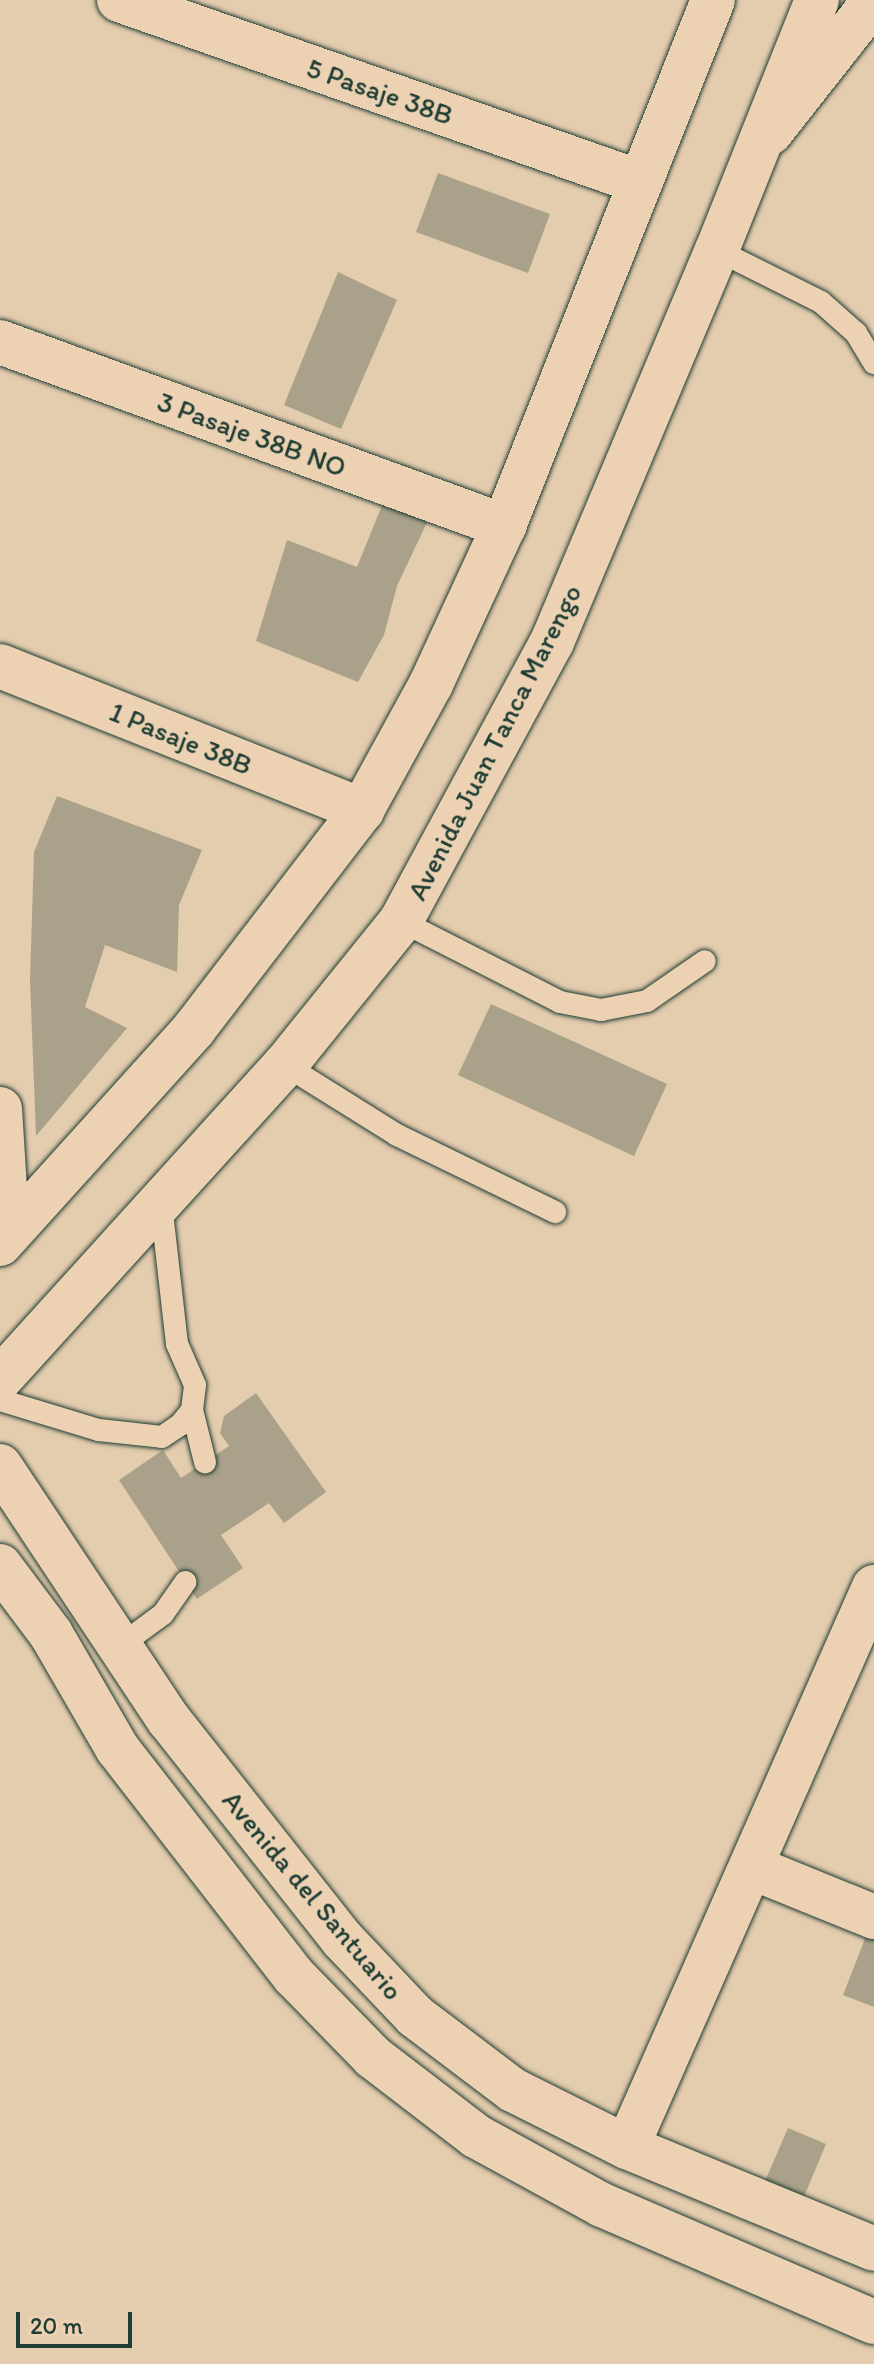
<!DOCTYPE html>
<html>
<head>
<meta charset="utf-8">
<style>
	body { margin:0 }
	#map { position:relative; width:874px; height:2364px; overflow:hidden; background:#e4ccae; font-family:Itim,sans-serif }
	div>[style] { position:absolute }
	.building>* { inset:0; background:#aaa18a }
	.roads { filter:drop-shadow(0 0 2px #1f3d34) drop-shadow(0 0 2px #1f3d34) }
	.lane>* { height:22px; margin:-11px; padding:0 11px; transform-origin:11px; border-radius:11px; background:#ecd2b3 }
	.street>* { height:44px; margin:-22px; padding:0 22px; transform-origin:22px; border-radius:22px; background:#ecd2b3 }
	.secondary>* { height:44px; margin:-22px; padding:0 22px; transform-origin:22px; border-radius:22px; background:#ecd2b3 }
	.primary>* { height:44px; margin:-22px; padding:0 22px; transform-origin:22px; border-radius:22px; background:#ecd2b3 }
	span { translate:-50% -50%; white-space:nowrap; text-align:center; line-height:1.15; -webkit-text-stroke:8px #ecd2b3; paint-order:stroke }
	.street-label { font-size:28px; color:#1f3d34 }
	.scale { position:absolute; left:16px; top:2312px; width:116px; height:36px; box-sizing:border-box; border:4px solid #1f3d34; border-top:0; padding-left:10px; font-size:24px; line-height:28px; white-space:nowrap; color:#1f3d34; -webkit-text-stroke:6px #ecd2b3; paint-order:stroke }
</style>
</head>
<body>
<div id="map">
	<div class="building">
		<i style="clip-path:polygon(438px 173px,550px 214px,528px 273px,416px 232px)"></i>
		<i style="clip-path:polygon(338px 272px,397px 300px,341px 429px,284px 405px)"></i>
		<i style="clip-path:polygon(385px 498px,431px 514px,397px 586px,384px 635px,358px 682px,256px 641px,287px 540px,357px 567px)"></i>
		<i style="clip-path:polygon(57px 796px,202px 850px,179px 905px,177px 972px,105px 945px,85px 1007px,127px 1028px,36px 1136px,30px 980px,34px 852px)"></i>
		<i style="clip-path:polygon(491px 1004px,667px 1084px,634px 1156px,458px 1075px)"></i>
		<i style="clip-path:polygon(256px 1393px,326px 1492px,284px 1523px,269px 1503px,221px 1535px,243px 1568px,197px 1599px,119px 1480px,163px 1450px,181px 1478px,229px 1446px,220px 1433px,224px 1416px)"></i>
		<i style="clip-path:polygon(868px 1931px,874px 1933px,874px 2007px,843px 1995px)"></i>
		<i style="clip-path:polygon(788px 2128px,826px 2144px,801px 2204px,762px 2188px)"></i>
	</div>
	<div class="roads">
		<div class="lane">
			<i style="left:717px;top:250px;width:116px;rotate:26.6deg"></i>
			<i style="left:821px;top:302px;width:47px;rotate:41.5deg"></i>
			<i style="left:856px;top:333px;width:35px;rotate:59deg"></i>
			<i style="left:401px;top:921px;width:178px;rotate:27deg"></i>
			<i style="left:560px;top:1002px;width:42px;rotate:11deg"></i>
			<i style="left:601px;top:1010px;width:47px;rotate:-11.1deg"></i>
			<i style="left:647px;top:1001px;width:70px;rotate:-34.6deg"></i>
			<i style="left:285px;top:1065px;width:132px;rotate:32deg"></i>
			<i style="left:397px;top:1135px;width:176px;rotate:26deg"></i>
			<i style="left:0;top:1400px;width:103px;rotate:16.9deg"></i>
			<i style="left:99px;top:1430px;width:63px;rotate:6.3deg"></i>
			<i style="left:162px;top:1437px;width:22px;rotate:-34deg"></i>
			<i style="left:180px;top:1425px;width:19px;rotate:-51deg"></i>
			<i style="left:192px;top:1410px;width:25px;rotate:-83deg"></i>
			<i style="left:195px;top:1385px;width:45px;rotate:-113.7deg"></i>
			<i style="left:177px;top:1344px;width:141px;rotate:-96.5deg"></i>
			<i style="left:192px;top:1410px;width:54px;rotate:76deg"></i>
			<i style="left:121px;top:1645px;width:52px;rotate:-36.4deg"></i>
			<i style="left:163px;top:1614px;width:39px;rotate:-55deg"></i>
		</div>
		<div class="street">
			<i style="left:119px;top:0;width:552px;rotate:19.26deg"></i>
			<i style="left:0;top:342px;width:537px;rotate:20.06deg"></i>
			<i style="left:0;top:666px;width:390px;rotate:21.7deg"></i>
			<i style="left:751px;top:1867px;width:133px;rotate:22.1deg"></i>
			<i style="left:627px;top:2147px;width:612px;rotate:-66.2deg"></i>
		</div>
		<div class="secondary">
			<i style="left:770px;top:133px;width:168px;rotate:-51.8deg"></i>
			<i style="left:0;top:1109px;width:126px;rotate:86.4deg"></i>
			<i style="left:0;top:1466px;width:305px;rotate:56.4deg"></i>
			<i style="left:169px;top:1720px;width:279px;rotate:51.7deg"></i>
			<i style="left:342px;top:1939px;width:106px;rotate:46.5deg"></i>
			<i style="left:415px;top:2016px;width:123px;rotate:37.1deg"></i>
			<i style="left:513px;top:2090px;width:127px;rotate:26.6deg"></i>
			<i style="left:627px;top:2147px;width:267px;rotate:22.4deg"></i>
			<i style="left:0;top:1566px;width:85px;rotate:53.1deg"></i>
			<i style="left:51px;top:1634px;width:132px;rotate:59.9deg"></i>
			<i style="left:117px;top:1748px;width:289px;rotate:52.2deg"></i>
			<i style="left:294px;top:1976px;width:113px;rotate:45.7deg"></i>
			<i style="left:373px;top:2057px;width:130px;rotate:37.5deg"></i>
			<i style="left:476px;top:2136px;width:144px;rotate:28.7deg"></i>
			<i style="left:602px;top:2205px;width:296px;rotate:23.3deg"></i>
		</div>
		<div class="primary">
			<i style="left:0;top:1244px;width:290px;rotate:-47.9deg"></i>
			<i style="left:194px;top:1029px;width:276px;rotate:-52.5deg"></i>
			<i style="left:362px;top:810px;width:144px;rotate:-61.3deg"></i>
			<i style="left:431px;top:684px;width:174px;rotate:-65.2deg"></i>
			<i style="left:504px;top:526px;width:566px;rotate:-68.33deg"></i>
			<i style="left:0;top:1379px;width:424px;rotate:-47.8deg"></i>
			<i style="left:285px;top:1065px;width:185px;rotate:-51.1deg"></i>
			<i style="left:401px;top:921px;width:317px;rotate:-61.6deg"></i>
			<i style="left:552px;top:642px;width:425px;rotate:-67.2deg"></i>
			<i style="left:717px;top:250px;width:269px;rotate:-68.2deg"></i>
		</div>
	</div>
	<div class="street-label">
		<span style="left:380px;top:91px;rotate:19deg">5 Pasaje 38B</span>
		<span style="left:252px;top:434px;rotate:20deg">3 Pasaje 38B NO</span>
		<span style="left:181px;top:738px;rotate:22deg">1 Pasaje 38B</span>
		<span style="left:494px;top:742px;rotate:-63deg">Avenida Juan Tanca Marengo</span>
		<span style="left:313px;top:1895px;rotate:50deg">Avenida del Santuario</span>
	</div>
	<div class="scale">20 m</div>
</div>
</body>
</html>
